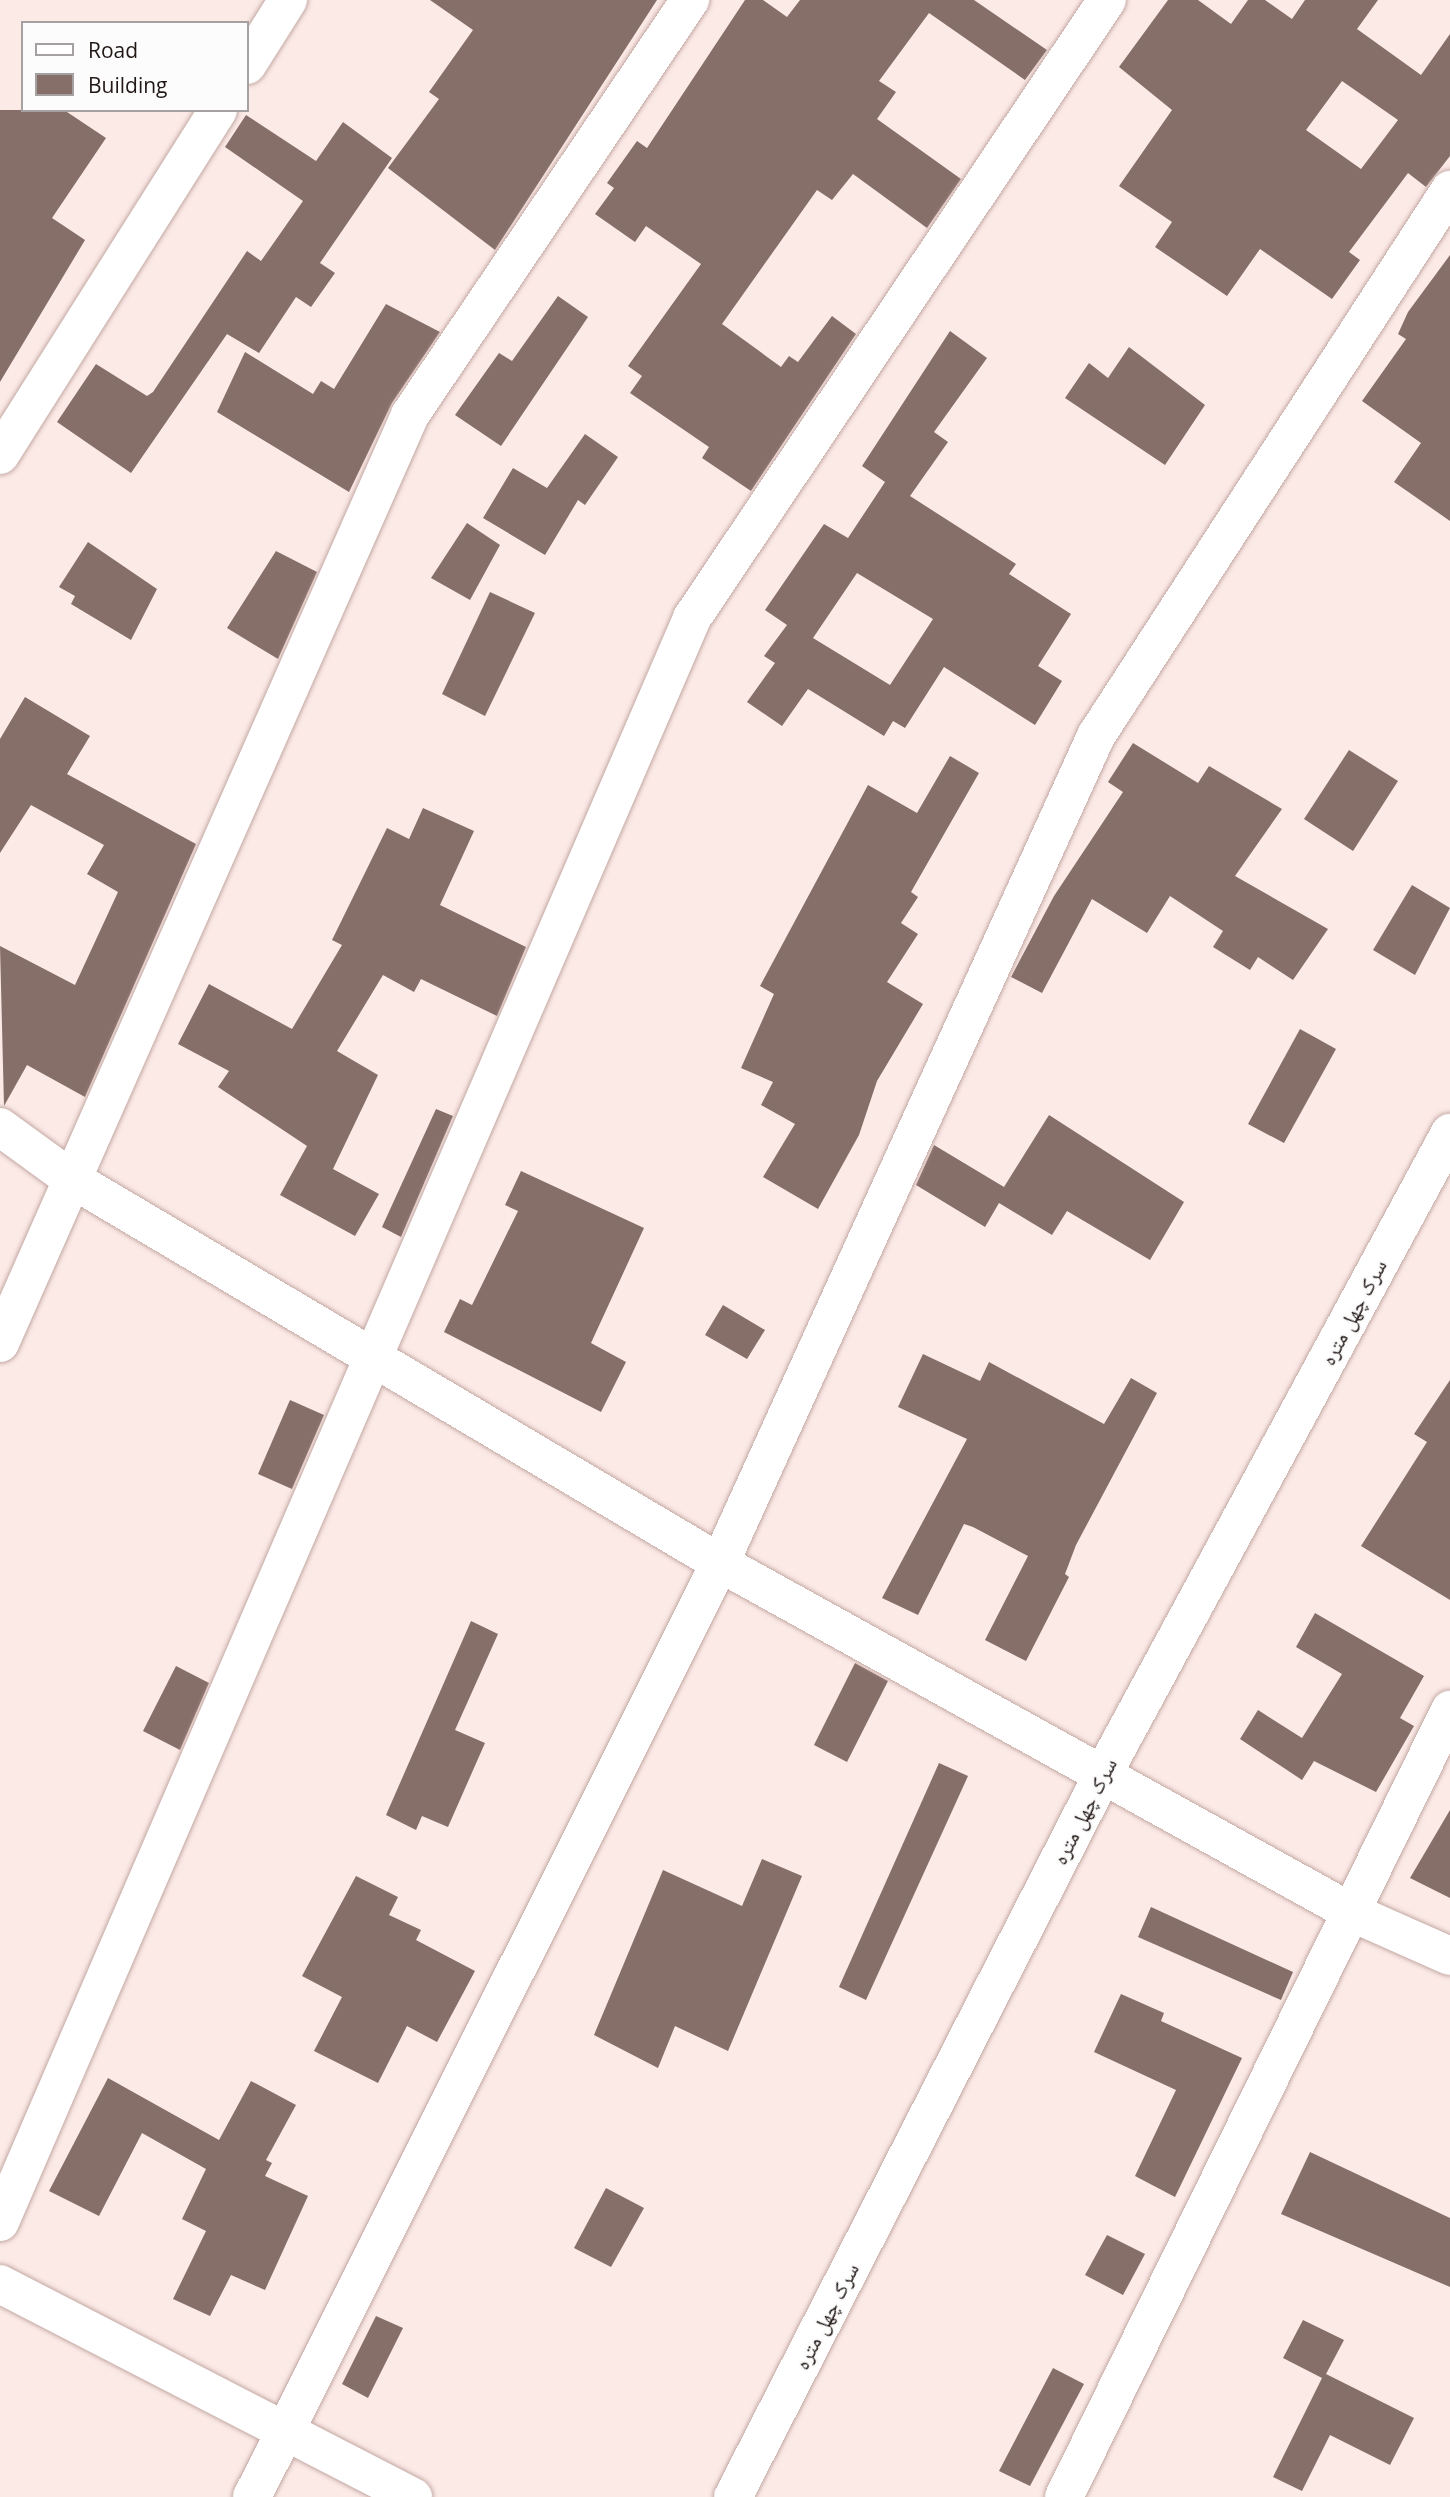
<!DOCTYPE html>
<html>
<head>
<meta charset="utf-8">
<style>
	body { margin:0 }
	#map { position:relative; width:1450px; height:2497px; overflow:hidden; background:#fceae7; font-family:"Open Sans","Noto Naskh Arabic",sans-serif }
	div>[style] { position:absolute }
	.building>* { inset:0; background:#866e69 }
	.roads { filter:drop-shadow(0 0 2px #c3a8a3) drop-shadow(0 0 2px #c3a8a3) }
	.street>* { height:38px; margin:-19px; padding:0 19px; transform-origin:19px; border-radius:19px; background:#fff }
	.secondary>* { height:38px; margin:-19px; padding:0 19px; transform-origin:19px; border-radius:19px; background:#fff }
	span { translate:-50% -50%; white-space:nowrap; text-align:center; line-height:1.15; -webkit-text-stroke:5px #fcfcfc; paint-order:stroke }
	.street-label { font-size:21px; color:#221917 }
	.legend { position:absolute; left:21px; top:21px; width:228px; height:91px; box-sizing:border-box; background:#fcfcfc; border:2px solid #a5a1a0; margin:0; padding:9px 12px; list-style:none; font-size:21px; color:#221917 }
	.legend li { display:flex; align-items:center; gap:14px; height:35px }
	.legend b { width:35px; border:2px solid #a5a1a0 }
</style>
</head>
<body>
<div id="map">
	<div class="building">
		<i style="clip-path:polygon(430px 0,657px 0,495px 250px,388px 168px,439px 99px,429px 92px,473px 30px)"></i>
		<i style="clip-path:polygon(745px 0,763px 0,787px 17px,800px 0,974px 0,1047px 50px,1025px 80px,929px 13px,879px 81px,896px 92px,877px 119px,961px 179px,927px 228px,853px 174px,832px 200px,817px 190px,722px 324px,781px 367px,789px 356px,798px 362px,832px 316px,856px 334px,751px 491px,702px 458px,709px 447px,630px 393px,642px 376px,628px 366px,701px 264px,646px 226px,635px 242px,595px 214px,614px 188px,607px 183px,637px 141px,647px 148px)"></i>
		<i style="clip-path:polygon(evenodd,1168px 0,1198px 0,1231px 24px,1248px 0,1265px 0,1292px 19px,1305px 0,1378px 0,1357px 29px,1421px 75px,1450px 34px,1450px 156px,1426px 187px,1408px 173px,1349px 252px,1360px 260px,1332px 299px,1260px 249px,1227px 296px,1155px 247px,1172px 222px,1119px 186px,1172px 110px,1119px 67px,1168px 0,1342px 81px,1398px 120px,1361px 169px,1306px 130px,1342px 81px)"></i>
		<i style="clip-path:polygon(0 110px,64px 110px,106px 138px,52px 218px,85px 240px,0 382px)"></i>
		<i style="clip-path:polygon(246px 115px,316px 161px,343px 122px,392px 158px,320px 263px,335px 273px,311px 307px,296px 297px,259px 353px,227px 334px,131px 473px,57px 422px,96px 364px,147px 396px,153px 392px,247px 251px,261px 261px,303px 201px,225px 147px)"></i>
		<i style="clip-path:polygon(1450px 255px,1450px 521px,1394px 482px,1421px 443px,1362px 401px,1406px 339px,1398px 334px,1408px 312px)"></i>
		<i style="clip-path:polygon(558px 296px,588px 317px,501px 446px,455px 415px,499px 353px,512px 361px)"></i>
		<i style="clip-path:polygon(386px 304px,440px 332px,392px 403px,349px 492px,217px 412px,245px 352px,313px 394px,321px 381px,334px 389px)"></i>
		<i style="clip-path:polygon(evenodd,950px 331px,987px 358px,934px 432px,948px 442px,910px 496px,1016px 564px,1009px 574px,1071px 614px,1038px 666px,1062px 681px,1035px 725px,944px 667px,905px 728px,893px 721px,884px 736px,808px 689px,782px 726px,747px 702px,775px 663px,764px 656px,787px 625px,765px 610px,824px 524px,848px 538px,885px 482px,862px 466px,950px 331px,857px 573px,933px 619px,890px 685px,813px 638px,857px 573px)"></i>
		<i style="clip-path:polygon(1129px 347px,1205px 405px,1165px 465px,1065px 398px,1089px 363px,1108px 378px)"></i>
		<i style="clip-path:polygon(585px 434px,618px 457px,585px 505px,578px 500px,545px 555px,483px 518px,513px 468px,547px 488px)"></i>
		<i style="clip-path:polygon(467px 523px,500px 545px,470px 600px,431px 578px)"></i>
		<i style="clip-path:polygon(88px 542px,157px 589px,131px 640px,71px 604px,75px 596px,59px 587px)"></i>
		<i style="clip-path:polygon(276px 551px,317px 572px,278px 659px,227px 628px)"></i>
		<i style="clip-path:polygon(490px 592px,535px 613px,485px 716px,442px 694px)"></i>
		<i style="clip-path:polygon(25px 697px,90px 736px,67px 774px,196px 844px,85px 1097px,27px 1065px,4px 1106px,0 946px,75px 985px,118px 892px,87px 874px,104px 845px,31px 805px,0 853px,0 739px)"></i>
		<i style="clip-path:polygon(1133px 743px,1198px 783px,1209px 766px,1282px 809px,1235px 876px,1328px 929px,1293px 980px,1258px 957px,1250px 970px,1213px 947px,1223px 931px,1170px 896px,1147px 933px,1092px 899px,1042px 993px,1011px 977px,1054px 896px,1123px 792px,1108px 782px)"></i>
		<i style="clip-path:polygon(1349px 750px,1398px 781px,1353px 851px,1304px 819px)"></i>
		<i style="clip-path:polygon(950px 756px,979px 773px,911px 892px,918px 897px,901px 923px,918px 934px,887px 982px,923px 1004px,877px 1081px,859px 1135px,818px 1209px,763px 1177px,795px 1124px,761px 1105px,773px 1082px,741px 1068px,774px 994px,760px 986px,868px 785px,917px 813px)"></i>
		<i style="clip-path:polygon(423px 808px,474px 831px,440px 905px,526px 947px,497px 1016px,421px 979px,414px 992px,383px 975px,337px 1051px,378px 1075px,333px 1169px,379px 1194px,355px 1236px,280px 1195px,307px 1146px,218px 1087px,229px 1071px,178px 1044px,209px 984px,292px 1029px,342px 945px,332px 940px,387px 828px,409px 839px)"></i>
		<i style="clip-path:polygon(1412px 885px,1450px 908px,1415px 975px,1373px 950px)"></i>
		<i style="clip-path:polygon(1300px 1029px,1336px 1049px,1284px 1143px,1248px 1124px)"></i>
		<i style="clip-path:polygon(436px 1109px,453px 1116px,401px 1237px,382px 1227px)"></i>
		<i style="clip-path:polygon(1049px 1115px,1184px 1202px,1150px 1260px,1067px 1211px,1052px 1235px,999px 1203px,985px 1227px,916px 1185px,934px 1145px,1004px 1187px)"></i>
		<i style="clip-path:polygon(521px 1171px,644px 1228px,591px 1343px,626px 1362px,601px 1412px,444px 1332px,460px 1299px,472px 1305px,518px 1211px,505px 1205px)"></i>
		<i style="clip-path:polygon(723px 1305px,765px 1330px,747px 1359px,705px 1335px)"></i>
		<i style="clip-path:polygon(923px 1354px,980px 1381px,989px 1362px,1104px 1424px,1131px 1378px,1157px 1393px,1076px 1545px,1065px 1574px,1069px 1577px,1026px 1661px,985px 1640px,1028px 1556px,973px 1527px,964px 1524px,918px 1615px,882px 1598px,967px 1439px,898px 1407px)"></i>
		<i style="clip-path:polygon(1450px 1380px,1450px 1600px,1361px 1546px,1427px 1442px,1414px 1434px)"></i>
		<i style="clip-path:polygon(290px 1400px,324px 1415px,292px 1489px,258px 1474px)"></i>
		<i style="clip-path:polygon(1315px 1613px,1424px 1676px,1400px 1718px,1414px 1726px,1376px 1792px,1314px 1761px,1302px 1780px,1240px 1739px,1258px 1710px,1302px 1738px,1342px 1674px,1296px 1647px)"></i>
		<i style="clip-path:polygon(471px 1621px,498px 1634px,455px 1730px,485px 1743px,448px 1827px,422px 1816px,416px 1830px,386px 1815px)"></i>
		<i style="clip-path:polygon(855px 1663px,888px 1681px,847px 1762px,814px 1745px)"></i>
		<i style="clip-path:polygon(176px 1666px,209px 1683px,180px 1750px,143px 1731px)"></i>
		<i style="clip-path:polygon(939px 1763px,968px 1776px,866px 2000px,839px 1987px)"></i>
		<i style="clip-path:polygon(1450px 1810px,1450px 1898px,1410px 1878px)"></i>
		<i style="clip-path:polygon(762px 1859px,802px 1876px,728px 2051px,675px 2026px,658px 2068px,594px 2035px,663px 1870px,742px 1906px)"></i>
		<i style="clip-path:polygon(356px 1876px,398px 1897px,389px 1915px,421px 1930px,416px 1940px,475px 1971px,437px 2042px,407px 2026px,378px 2083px,314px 2051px,342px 1997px,302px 1976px)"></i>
		<i style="clip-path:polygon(1151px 1907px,1293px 1972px,1281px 2000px,1138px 1937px)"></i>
		<i style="clip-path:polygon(1121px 1994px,1164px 2013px,1161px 2021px,1242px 2058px,1175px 2197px,1135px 2176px,1176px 2090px,1094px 2052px)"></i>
		<i style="clip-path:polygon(108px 2078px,219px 2140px,251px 2081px,296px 2105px,266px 2160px,272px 2163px,265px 2176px,308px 2196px,265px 2290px,231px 2275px,210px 2316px,173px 2299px,206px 2231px,182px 2219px,206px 2169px,142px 2133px,99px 2216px,49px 2191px)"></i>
		<i style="clip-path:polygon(1310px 2152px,1450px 2218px,1450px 2287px,1281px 2214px)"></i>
		<i style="clip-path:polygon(606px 2188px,644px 2208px,611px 2267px,574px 2248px)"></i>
		<i style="clip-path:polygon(1107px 2235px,1145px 2254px,1123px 2295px,1085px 2275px)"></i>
		<i style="clip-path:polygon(376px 2316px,403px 2328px,368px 2398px,342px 2384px)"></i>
		<i style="clip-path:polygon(1303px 2320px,1344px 2340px,1326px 2374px,1414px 2418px,1390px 2465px,1330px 2435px,1302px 2491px,1273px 2477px,1322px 2378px,1283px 2358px)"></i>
		<i style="clip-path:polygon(1053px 2368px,1084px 2384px,1030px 2486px,999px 2471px)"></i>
	</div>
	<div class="roads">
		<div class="street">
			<i style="left:247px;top:65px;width:77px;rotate:-57.8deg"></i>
			<i style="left:0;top:455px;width:408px;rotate:-57.7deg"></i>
			<i style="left:0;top:1343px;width:1015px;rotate:-66.16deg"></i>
			<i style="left:410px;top:415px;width:501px;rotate:-55.99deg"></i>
			<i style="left:0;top:2222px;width:1747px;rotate:-66.66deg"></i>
			<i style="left:692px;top:618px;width:744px;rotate:-56.12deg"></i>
			<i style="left:0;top:2284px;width:465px;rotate:27.3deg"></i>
			<i style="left:252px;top:2497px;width:1045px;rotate:-63.39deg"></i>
			<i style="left:720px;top:1563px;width:908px;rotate:-65.55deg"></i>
			<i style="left:1096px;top:736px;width:651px;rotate:-57.04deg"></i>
			<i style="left:1064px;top:2497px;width:877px;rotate:-63.87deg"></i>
		</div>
		<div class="secondary">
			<i style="left:0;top:1127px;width:87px;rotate:36.1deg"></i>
			<i style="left:70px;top:1178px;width:755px;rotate:30.64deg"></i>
			<i style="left:720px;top:1563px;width:721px;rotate:28.95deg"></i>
			<i style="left:1351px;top:1912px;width:108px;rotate:24deg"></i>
			<i style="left:733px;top:2497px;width:814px;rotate:-62.9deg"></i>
			<i style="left:1104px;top:1772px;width:727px;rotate:-61.57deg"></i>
		</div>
	</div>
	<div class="street-label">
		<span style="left:1353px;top:1312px;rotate:-62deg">سرک چهل متره</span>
		<span style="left:1084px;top:1811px;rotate:-63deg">سرک چهل متره</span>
		<span style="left:826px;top:2316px;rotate:-63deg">سرک چهل متره</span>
	</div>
	<ul class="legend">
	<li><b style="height:9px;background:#fff"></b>Road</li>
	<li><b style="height:19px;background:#866e69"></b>Building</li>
	</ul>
</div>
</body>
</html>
